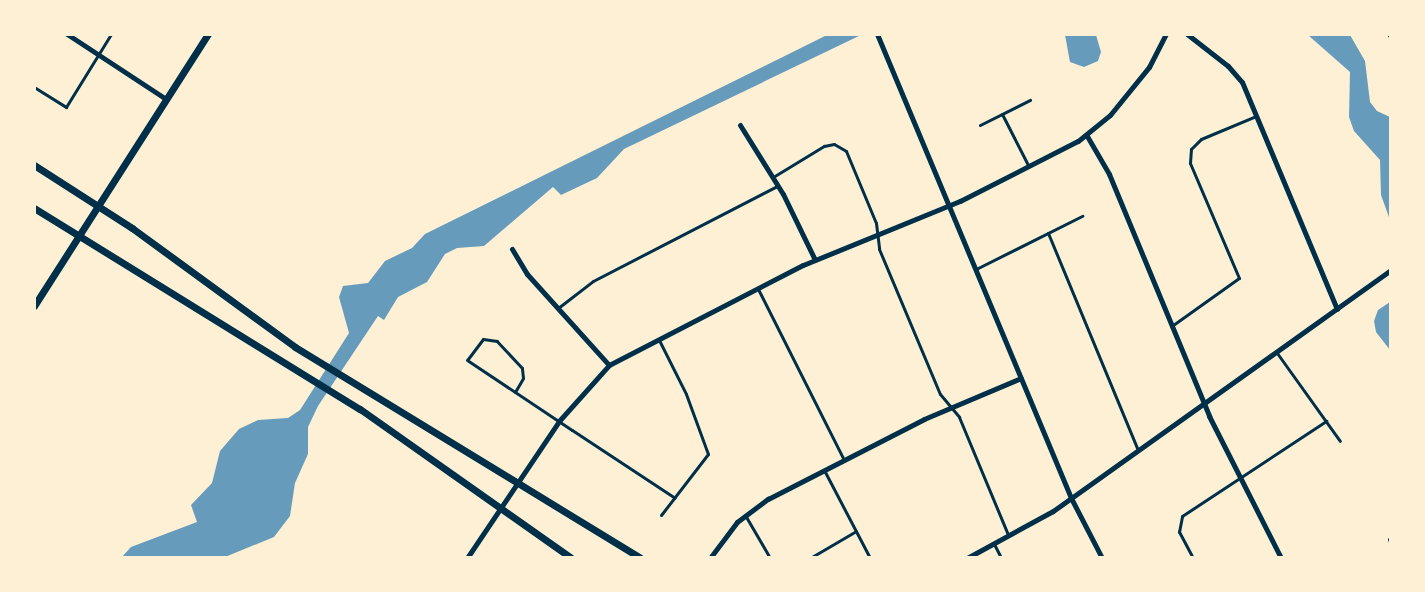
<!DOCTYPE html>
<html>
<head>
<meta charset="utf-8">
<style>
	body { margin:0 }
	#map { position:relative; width:1425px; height:592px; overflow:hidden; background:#fdf0d5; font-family:Commissioner,sans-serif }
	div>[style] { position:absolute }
	.water>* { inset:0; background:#669bbc }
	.service>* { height:3px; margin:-1.5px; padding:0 1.5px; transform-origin:1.5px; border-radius:1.5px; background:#003049 }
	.minor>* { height:5px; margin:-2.5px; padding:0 2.5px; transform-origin:2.5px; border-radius:2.5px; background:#003049 }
	.tertiary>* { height:7px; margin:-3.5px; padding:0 3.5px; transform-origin:3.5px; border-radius:3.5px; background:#003049 }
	span { translate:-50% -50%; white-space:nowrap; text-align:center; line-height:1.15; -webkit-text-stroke:4.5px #fdf0d5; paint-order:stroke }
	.frame { position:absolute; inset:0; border:36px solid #fdf0d5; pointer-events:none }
</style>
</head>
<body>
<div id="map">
	<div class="water">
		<i style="clip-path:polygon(827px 35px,861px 35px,624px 149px,597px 178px,561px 195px,553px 187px,484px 246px,457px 248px,445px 254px,427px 282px,398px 297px,384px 320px,378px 316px,318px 406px,308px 427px,308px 454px,295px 483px,290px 516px,274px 537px,225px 557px,121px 558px,131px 547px,197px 522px,191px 505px,212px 483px,220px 451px,239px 429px,258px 420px,288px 418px,300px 410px,349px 333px,339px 297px,343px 286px,368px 283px,385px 261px,412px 248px,425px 234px)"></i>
		<i style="clip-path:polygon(1065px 35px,1096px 35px,1101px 52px,1098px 61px,1084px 67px,1070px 62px)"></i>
		<i style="clip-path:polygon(1308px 35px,1350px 35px,1365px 61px,1370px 102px,1377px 111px,1390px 117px,1390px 220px,1381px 195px,1380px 160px,1354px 131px,1349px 117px,1350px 72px)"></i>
		<i style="clip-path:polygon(1390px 302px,1390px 350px,1376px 332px,1374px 321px,1378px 310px)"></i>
	</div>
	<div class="service">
		<i style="left:34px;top:87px;width:38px;rotate:32deg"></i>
		<i style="left:66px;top:107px;width:86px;rotate:-58.3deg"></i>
		<i style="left:1002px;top:114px;width:57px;rotate:63deg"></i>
		<i style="left:980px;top:125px;width:56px;rotate:-26.6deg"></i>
		<i style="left:773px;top:177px;width:60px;rotate:-31.3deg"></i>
		<i style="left:824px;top:146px;width:10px;rotate:-11deg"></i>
		<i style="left:834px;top:144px;width:14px;rotate:30deg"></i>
		<i style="left:846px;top:151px;width:78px;rotate:67.4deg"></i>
		<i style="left:876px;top:223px;width:26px;rotate:83deg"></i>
		<i style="left:879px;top:249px;width:157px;rotate:67.2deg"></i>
		<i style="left:940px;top:394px;width:30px;rotate:50deg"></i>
		<i style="left:959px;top:417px;width:128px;rotate:67.4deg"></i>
		<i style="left:1048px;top:233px;width:235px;rotate:67.5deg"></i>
		<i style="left:976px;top:269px;width:119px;rotate:-26.6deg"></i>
		<i style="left:758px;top:289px;width:191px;rotate:63.3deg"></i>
		<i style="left:558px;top:308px;width:44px;rotate:-37.6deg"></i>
		<i style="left:593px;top:281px;width:207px;rotate:-27.3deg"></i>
		<i style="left:1173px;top:325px;width:81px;rotate:-35.5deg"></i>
		<i style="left:1239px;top:278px;width:125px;rotate:-113.1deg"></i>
		<i style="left:1190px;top:163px;width:14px;rotate:-86deg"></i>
		<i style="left:1191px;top:149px;width:14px;rotate:-45deg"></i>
		<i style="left:1201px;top:139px;width:60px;rotate:-22.7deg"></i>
		<i style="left:659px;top:340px;width:60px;rotate:63.4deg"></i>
		<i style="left:686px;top:394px;width:64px;rotate:69.9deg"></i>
		<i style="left:708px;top:454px;width:77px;rotate:127.6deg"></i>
		<i style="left:1277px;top:353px;width:108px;rotate:54.4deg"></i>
		<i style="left:515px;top:392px;width:16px;rotate:-60deg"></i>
		<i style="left:523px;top:378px;width:10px;rotate:-96deg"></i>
		<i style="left:522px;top:368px;width:37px;rotate:-133deg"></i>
		<i style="left:497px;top:341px;width:14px;rotate:-172deg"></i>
		<i style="left:483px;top:339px;width:26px;rotate:127deg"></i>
		<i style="left:467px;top:360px;width:126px;rotate:33.7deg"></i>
		<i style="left:572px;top:430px;width:123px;rotate:33.4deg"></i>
		<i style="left:824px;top:470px;width:99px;rotate:62.4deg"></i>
		<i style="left:745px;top:515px;width:50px;rotate:59.8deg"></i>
		<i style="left:1389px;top:539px;width:3px;rotate:72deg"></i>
		<i style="left:994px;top:544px;width:16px;rotate:63deg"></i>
		<i style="left:810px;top:558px;width:53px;rotate:-30.4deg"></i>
		<i style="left:1193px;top:558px;width:30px;rotate:-118deg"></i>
		<i style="left:1179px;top:532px;width:16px;rotate:-79deg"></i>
		<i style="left:1182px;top:516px;width:173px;rotate:-33.4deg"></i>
	</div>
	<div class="minor">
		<i style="left:67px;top:34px;width:118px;rotate:33.3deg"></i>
		<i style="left:877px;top:34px;width:503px;rotate:67.31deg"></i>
		<i style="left:1071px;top:498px;width:68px;rotate:62.7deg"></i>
		<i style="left:1187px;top:34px;width:52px;rotate:38deg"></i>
		<i style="left:1228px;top:66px;width:21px;rotate:49deg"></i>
		<i style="left:1242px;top:82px;width:246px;rotate:67.3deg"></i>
		<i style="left:1390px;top:34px;width:1px;rotate:90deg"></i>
		<i style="left:740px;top:125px;width:81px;rotate:58.1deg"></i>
		<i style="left:783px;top:194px;width:73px;rotate:64.1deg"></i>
		<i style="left:1087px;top:136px;width:44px;rotate:59.9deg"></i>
		<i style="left:1109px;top:174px;width:262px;rotate:67.5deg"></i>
		<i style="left:1209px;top:416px;width:159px;rotate:63.1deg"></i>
		<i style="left:512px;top:249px;width:29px;rotate:59deg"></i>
		<i style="left:527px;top:274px;width:122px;rotate:48deg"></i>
		<i style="left:467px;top:558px;width:165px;rotate:-56.1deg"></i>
		<i style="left:559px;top:421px;width:75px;rotate:-48.2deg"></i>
		<i style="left:609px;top:365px;width:218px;rotate:-27.3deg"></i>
		<i style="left:803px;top:265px;width:170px;rotate:-22.2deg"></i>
		<i style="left:960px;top:201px;width:132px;rotate:-27deg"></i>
		<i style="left:1078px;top:141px;width:41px;rotate:-39.1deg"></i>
		<i style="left:1110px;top:115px;width:62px;rotate:-50.9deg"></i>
		<i style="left:1149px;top:67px;width:37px;rotate:-63deg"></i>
		<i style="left:710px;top:558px;width:45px;rotate:-53.1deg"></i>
		<i style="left:737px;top:522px;width:39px;rotate:-37deg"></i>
		<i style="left:768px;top:499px;width:175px;rotate:-27.1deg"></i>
		<i style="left:924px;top:419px;width:105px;rotate:-22.9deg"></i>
		<i style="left:967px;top:558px;width:98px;rotate:-28.7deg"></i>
		<i style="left:1053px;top:511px;width:414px;rotate:-35.5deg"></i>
	</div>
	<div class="tertiary">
		<i style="left:34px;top:165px;width:117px;rotate:32.7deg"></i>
		<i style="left:132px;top:228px;width:202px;rotate:36.1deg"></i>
		<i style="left:295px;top:347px;width:404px;rotate:31.4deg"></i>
		<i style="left:34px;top:208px;width:383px;rotate:31.7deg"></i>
		<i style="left:360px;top:409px;width:258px;rotate:35.2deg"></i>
		<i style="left:34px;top:306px;width:323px;rotate:-57.4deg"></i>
	</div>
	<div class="frame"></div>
</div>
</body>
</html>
